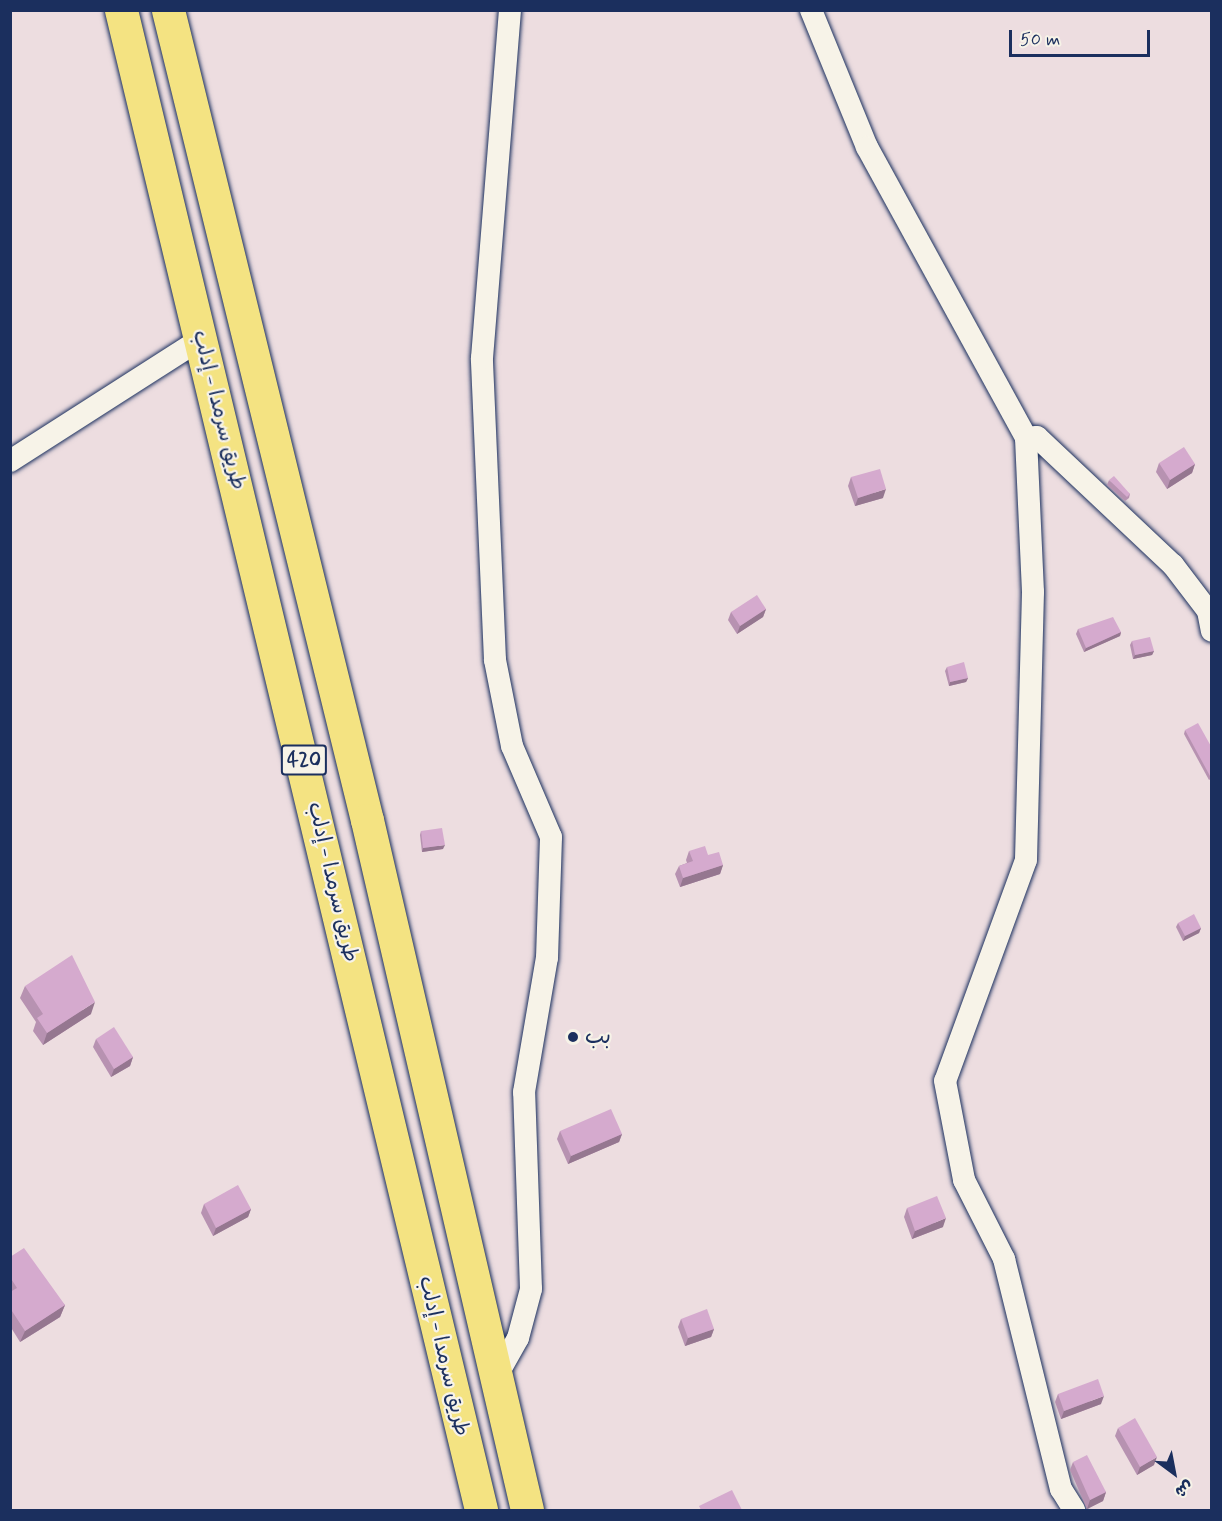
<!DOCTYPE html>
<html>
<head>
<meta charset="utf-8">
<style>
	body { margin:0 }
	#map { position:relative; width:1222px; height:1521px; overflow:hidden; background:#eddde0; font-family:Mynerve,"Playpen Sans Arabic",sans-serif }
	div>[style] { position:absolute }
	.roads { filter:drop-shadow(0 0 2px #1b2f5e) drop-shadow(0 0 2px #1b2f5e) }
	.minor>* { height:22px; margin:-11px; padding:0 11px; transform-origin:11px; border-radius:11px; background:#f7f3e8 }
	.highway>* { height:33px; margin:-16.5px; padding:0 16.5px; transform-origin:16.5px; border-radius:16.5px; background:#f4e382 }
	.wall>* { inset:0; background:#b792b1 }
	.shaded-wall>* { inset:0; background:#957790 }
	.building>* { inset:0; background:#d5aace }
	.dots>* { width:16px; height:16px; translate:-50% -50%; box-sizing:border-box; border:3px solid #f7f3e8; border-radius:50% }
	span { translate:-50% -50%; white-space:nowrap; text-align:center; line-height:1.15; -webkit-text-stroke:4.5px #f7f3e8; paint-order:stroke }
	.shield-label span { padding:2px 4px; background:#f7f3e8; border:2px solid; border-radius:4px; -webkit-text-stroke-width:0 }
	.shield-label { font-size:20px; color:#1b2f5e; font-weight:700 }
	.street-label { font-size:21px; color:#1b2f5e }
	.poi-label { font-size:21px; color:#1b2f5e }
	.left { translate:0 -50%; text-align:left }
	.frame { position:absolute; inset:0; border:12px solid #1b2f5e; pointer-events:none }
	.north { position:absolute; left:1144px; top:1443px; width:60px; height:60px; -webkit-text-stroke:4px #f7f3e8; paint-order:stroke; rotate:148deg; font-size:16px; font-weight:700; line-height:24px; text-align:center; color:#1b2f5e }
	.north::after { content:''; display:block; margin:auto; width:21px; height:27px; background:#1b2f5e; clip-path:polygon(50% 0,100% 100%,50% 72%,0 100%) }
	.scale { position:absolute; left:1009px; top:30px; width:141px; height:27px; box-sizing:border-box; border:3px solid #1b2f5e; border-top:0; padding-left:8px; font-size:18px; line-height:21px; white-space:nowrap; color:#1b2f5e; -webkit-text-stroke:4px #f7f3e8; paint-order:stroke }
</style>
</head>
<body>
<div id="map">
	<div class="roads">
		<div class="minor">
			<i style="left:811px;top:10px;width:148px;rotate:67.8deg"></i>
			<i style="left:867px;top:147px;width:332px;rotate:61.3deg"></i>
			<i style="left:1026px;top:438px;width:154px;rotate:87.4deg"></i>
			<i style="left:1033px;top:592px;width:268px;rotate:91.5deg"></i>
			<i style="left:1026px;top:860px;width:235px;rotate:110.1deg"></i>
			<i style="left:945px;top:1081px;width:101px;rotate:79.1deg"></i>
			<i style="left:964px;top:1180px;width:89px;rotate:63.1deg"></i>
			<i style="left:1004px;top:1259px;width:237px;rotate:76.1deg"></i>
			<i style="left:1061px;top:1489px;width:25px;rotate:58deg"></i>
			<i style="left:1026px;top:438px;width:11px;rotate:-5deg"></i>
			<i style="left:1037px;top:437px;width:187px;rotate:43.3deg"></i>
			<i style="left:1173px;top:565px;width:58px;rotate:52.7deg"></i>
			<i style="left:1208px;top:611px;width:20px;rotate:79deg"></i>
			<i style="left:10px;top:461px;width:228px;rotate:-32.6deg"></i>
			<i style="left:496px;top:1377px;width:45px;rotate:-60.6deg"></i>
			<i style="left:518px;top:1338px;width:51px;rotate:-75.1deg"></i>
			<i style="left:531px;top:1289px;width:197px;rotate:-92deg"></i>
			<i style="left:524px;top:1092px;width:136px;rotate:-80.3deg"></i>
			<i style="left:547px;top:958px;width:121px;rotate:-88.1deg"></i>
			<i style="left:551px;top:837px;width:99px;rotate:-113.2deg"></i>
			<i style="left:512px;top:746px;width:88px;rotate:-101.2deg"></i>
			<i style="left:495px;top:660px;width:302px;rotate:-92.5deg"></i>
			<i style="left:482px;top:358px;width:349px;rotate:-85.4deg"></i>
		</div>
		<div class="highway">
			<i style="left:121px;top:10px;width:1543px;rotate:76.5deg"></i>
			<i style="left:168px;top:10px;width:834px;rotate:76.2deg"></i>
			<i style="left:367px;top:820px;width:708px;rotate:76.94deg"></i>
		</div>
	</div>
	<div class="wall">
		<i style="clip-path:polygon(1159px 463px,1195px 464px,1192px 473px,1167px 489px,1156px 472px)"></i>
		<i style="clip-path:polygon(851px 477px,883px 498px,855px 506px,848px 486px)"></i>
		<i style="clip-path:polygon(1109px 480px,1130px 494px,1129px 498px,1125px 501px,1107px 485px)"></i>
		<i style="clip-path:polygon(766px 609px,763px 617px,737px 634px,728px 620px,731px 612px)"></i>
		<i style="clip-path:polygon(1078px 629px,1121px 632px,1120px 636px,1084px 652px,1076px 634px)"></i>
		<i style="clip-path:polygon(1132px 641px,1154px 651px,1152px 655px,1133px 659px,1130px 645px)"></i>
		<i style="clip-path:polygon(947px 667px,968px 678px,966px 682px,949px 686px,945px 671px)"></i>
		<i style="clip-path:polygon(1185px 730px,1212px 748px,1212px 778px,1209px 780px,1184px 734px)"></i>
		<i style="clip-path:polygon(421px 831px,443px 849px,422px 852px,420px 835px)"></i>
		<i style="clip-path:polygon(689px 851px,708px 855px,723px 865px,720px 874px,680px 887px,675px 874px,679px 866px,687px 863px,686px 860px)"></i>
		<i style="clip-path:polygon(1178px 923px,1201px 928px,1199px 933px,1183px 941px,1176px 927px)"></i>
		<i style="clip-path:polygon(25px 986px,91px 1014px,43px 1045px,33px 1031px,36px 1022px,20px 998px)"></i>
		<i style="clip-path:polygon(96px 1039px,133px 1057px,130px 1066px,111px 1077px,93px 1047px)"></i>
		<i style="clip-path:polygon(560px 1131px,622px 1134px,619px 1142px,568px 1164px,557px 1139px)"></i>
		<i style="clip-path:polygon(204px 1204px,251px 1209px,248px 1217px,213px 1236px,201px 1213px)"></i>
		<i style="clip-path:polygon(907px 1208px,943px 1227px,912px 1239px,904px 1217px)"></i>
		<i style="clip-path:polygon(10px 1257px,65px 1305px,60px 1317px,20px 1342px,10px 1326px)"></i>
		<i style="clip-path:polygon(681px 1319px,714px 1329px,711px 1337px,685px 1346px,678px 1327px)"></i>
		<i style="clip-path:polygon(1058px 1394px,1101px 1404px,1061px 1419px,1055px 1402px)"></i>
		<i style="clip-path:polygon(1118px 1428px,1154px 1465px,1137px 1475px,1115px 1436px)"></i>
		<i style="clip-path:polygon(1073px 1462px,1106px 1492px,1103px 1501px,1087px 1509px,1070px 1470px)"></i>
	</div>
	<div class="shaded-wall">
		<i style="clip-path:polygon(1195px 464px,1192px 473px,1167px 489px,1170px 480px)"></i>
		<i style="clip-path:polygon(886px 489px,883px 498px,855px 506px,858px 498px)"></i>
		<i style="clip-path:polygon(766px 609px,763px 617px,737px 634px,740px 626px)"></i>
		<i style="clip-path:polygon(1121px 632px,1120px 636px,1084px 652px,1086px 648px)"></i>
		<i style="clip-path:polygon(1154px 651px,1152px 655px,1133px 659px,1135px 655px)"></i>
		<i style="clip-path:polygon(968px 678px,966px 682px,949px 686px,950px 682px)"></i>
		<i style="clip-path:polygon(445px 845px,443px 849px,422px 852px,423px 848px)"></i>
		<i style="clip-path:polygon(723px 865px,720px 874px,680px 887px,683px 878px)"></i>
		<i style="clip-path:polygon(1201px 928px,1199px 933px,1183px 941px,1185px 936px)"></i>
		<i style="clip-path:polygon(95px 1002px,91px 1014px,43px 1045px,47px 1033px)"></i>
		<i style="clip-path:polygon(133px 1057px,130px 1066px,111px 1077px,114px 1069px)"></i>
		<i style="clip-path:polygon(622px 1134px,619px 1142px,568px 1164px,571px 1156px)"></i>
		<i style="clip-path:polygon(251px 1209px,248px 1217px,213px 1236px,216px 1228px)"></i>
		<i style="clip-path:polygon(946px 1218px,943px 1227px,912px 1239px,915px 1231px)"></i>
		<i style="clip-path:polygon(65px 1305px,60px 1317px,20px 1342px,25px 1331px)"></i>
		<i style="clip-path:polygon(714px 1329px,711px 1337px,685px 1346px,688px 1338px)"></i>
		<i style="clip-path:polygon(1104px 1396px,1101px 1404px,1061px 1419px,1064px 1411px)"></i>
		<i style="clip-path:polygon(1157px 1457px,1154px 1465px,1137px 1475px,1140px 1467px)"></i>
		<i style="clip-path:polygon(1106px 1492px,1103px 1501px,1087px 1509px,1090px 1500px)"></i>
	</div>
	<div class="building">
		<i style="clip-path:polygon(1184px 447px,1195px 464px,1170px 480px,1159px 463px)"></i>
		<i style="clip-path:polygon(880px 469px,886px 489px,858px 498px,851px 477px)"></i>
		<i style="clip-path:polygon(1114px 476px,1130px 494px,1127px 497px,1109px 480px)"></i>
		<i style="clip-path:polygon(757px 595px,766px 609px,740px 626px,731px 612px)"></i>
		<i style="clip-path:polygon(1113px 617px,1121px 632px,1086px 648px,1078px 629px)"></i>
		<i style="clip-path:polygon(1150px 637px,1154px 651px,1135px 655px,1132px 641px)"></i>
		<i style="clip-path:polygon(964px 662px,968px 678px,950px 682px,947px 667px)"></i>
		<i style="clip-path:polygon(1198px 723px,1212px 748px,1212px 775px,1210px 776px,1185px 730px)"></i>
		<i style="clip-path:polygon(442px 828px,445px 845px,423px 848px,421px 831px)"></i>
		<i style="clip-path:polygon(705px 846px,708px 855px,719px 852px,723px 865px,683px 878px,679px 866px,693px 861px,689px 851px)"></i>
		<i style="clip-path:polygon(1194px 914px,1201px 928px,1185px 936px,1178px 923px)"></i>
		<i style="clip-path:polygon(72px 955px,95px 1002px,47px 1033px,37px 1018px,43px 1014px,25px 986px)"></i>
		<i style="clip-path:polygon(114px 1027px,133px 1057px,114px 1069px,96px 1039px)"></i>
		<i style="clip-path:polygon(611px 1109px,622px 1134px,571px 1156px,560px 1131px)"></i>
		<i style="clip-path:polygon(238px 1185px,251px 1209px,216px 1228px,204px 1204px)"></i>
		<i style="clip-path:polygon(937px 1196px,946px 1218px,915px 1231px,907px 1208px)"></i>
		<i style="clip-path:polygon(24px 1248px,65px 1305px,25px 1331px,10px 1308px,10px 1292px,17px 1288px,10px 1277px,10px 1257px)"></i>
		<i style="clip-path:polygon(707px 1309px,714px 1329px,688px 1338px,681px 1319px)"></i>
		<i style="clip-path:polygon(1098px 1379px,1104px 1396px,1064px 1411px,1058px 1394px)"></i>
		<i style="clip-path:polygon(1135px 1418px,1157px 1457px,1140px 1467px,1118px 1428px)"></i>
		<i style="clip-path:polygon(1087px 1455px,1106px 1492px,1090px 1500px,1073px 1462px)"></i>
		<i style="clip-path:polygon(732px 1490px,742px 1510px,701px 1510px,699px 1506px)"></i>
	</div>
	<div class="dots">
		<i style="left:573px;top:1037px;background:#1b2f5e"></i>
	</div>
	<div class="shield-label">
		<span style="left:304px;top:760px">420</span>
	</div>
	<div class="street-label">
		<span style="left:219px;top:410px;rotate:76deg">طريق سرمدا - إدلب</span>
		<span style="left:333px;top:882px;rotate:77deg">طريق سرمدا - إدلب</span>
		<span style="left:444px;top:1356px;rotate:77deg">طريق سرمدا - إدلب</span>
	</div>
	<div class="poi-label">
		<span class="left" style="left:585px;top:1037px">بب</span>
	</div>
	<div class="frame"></div>
	<div class="north">ش</div>
	<div class="scale">50 m</div>
</div>
</body>
</html>
